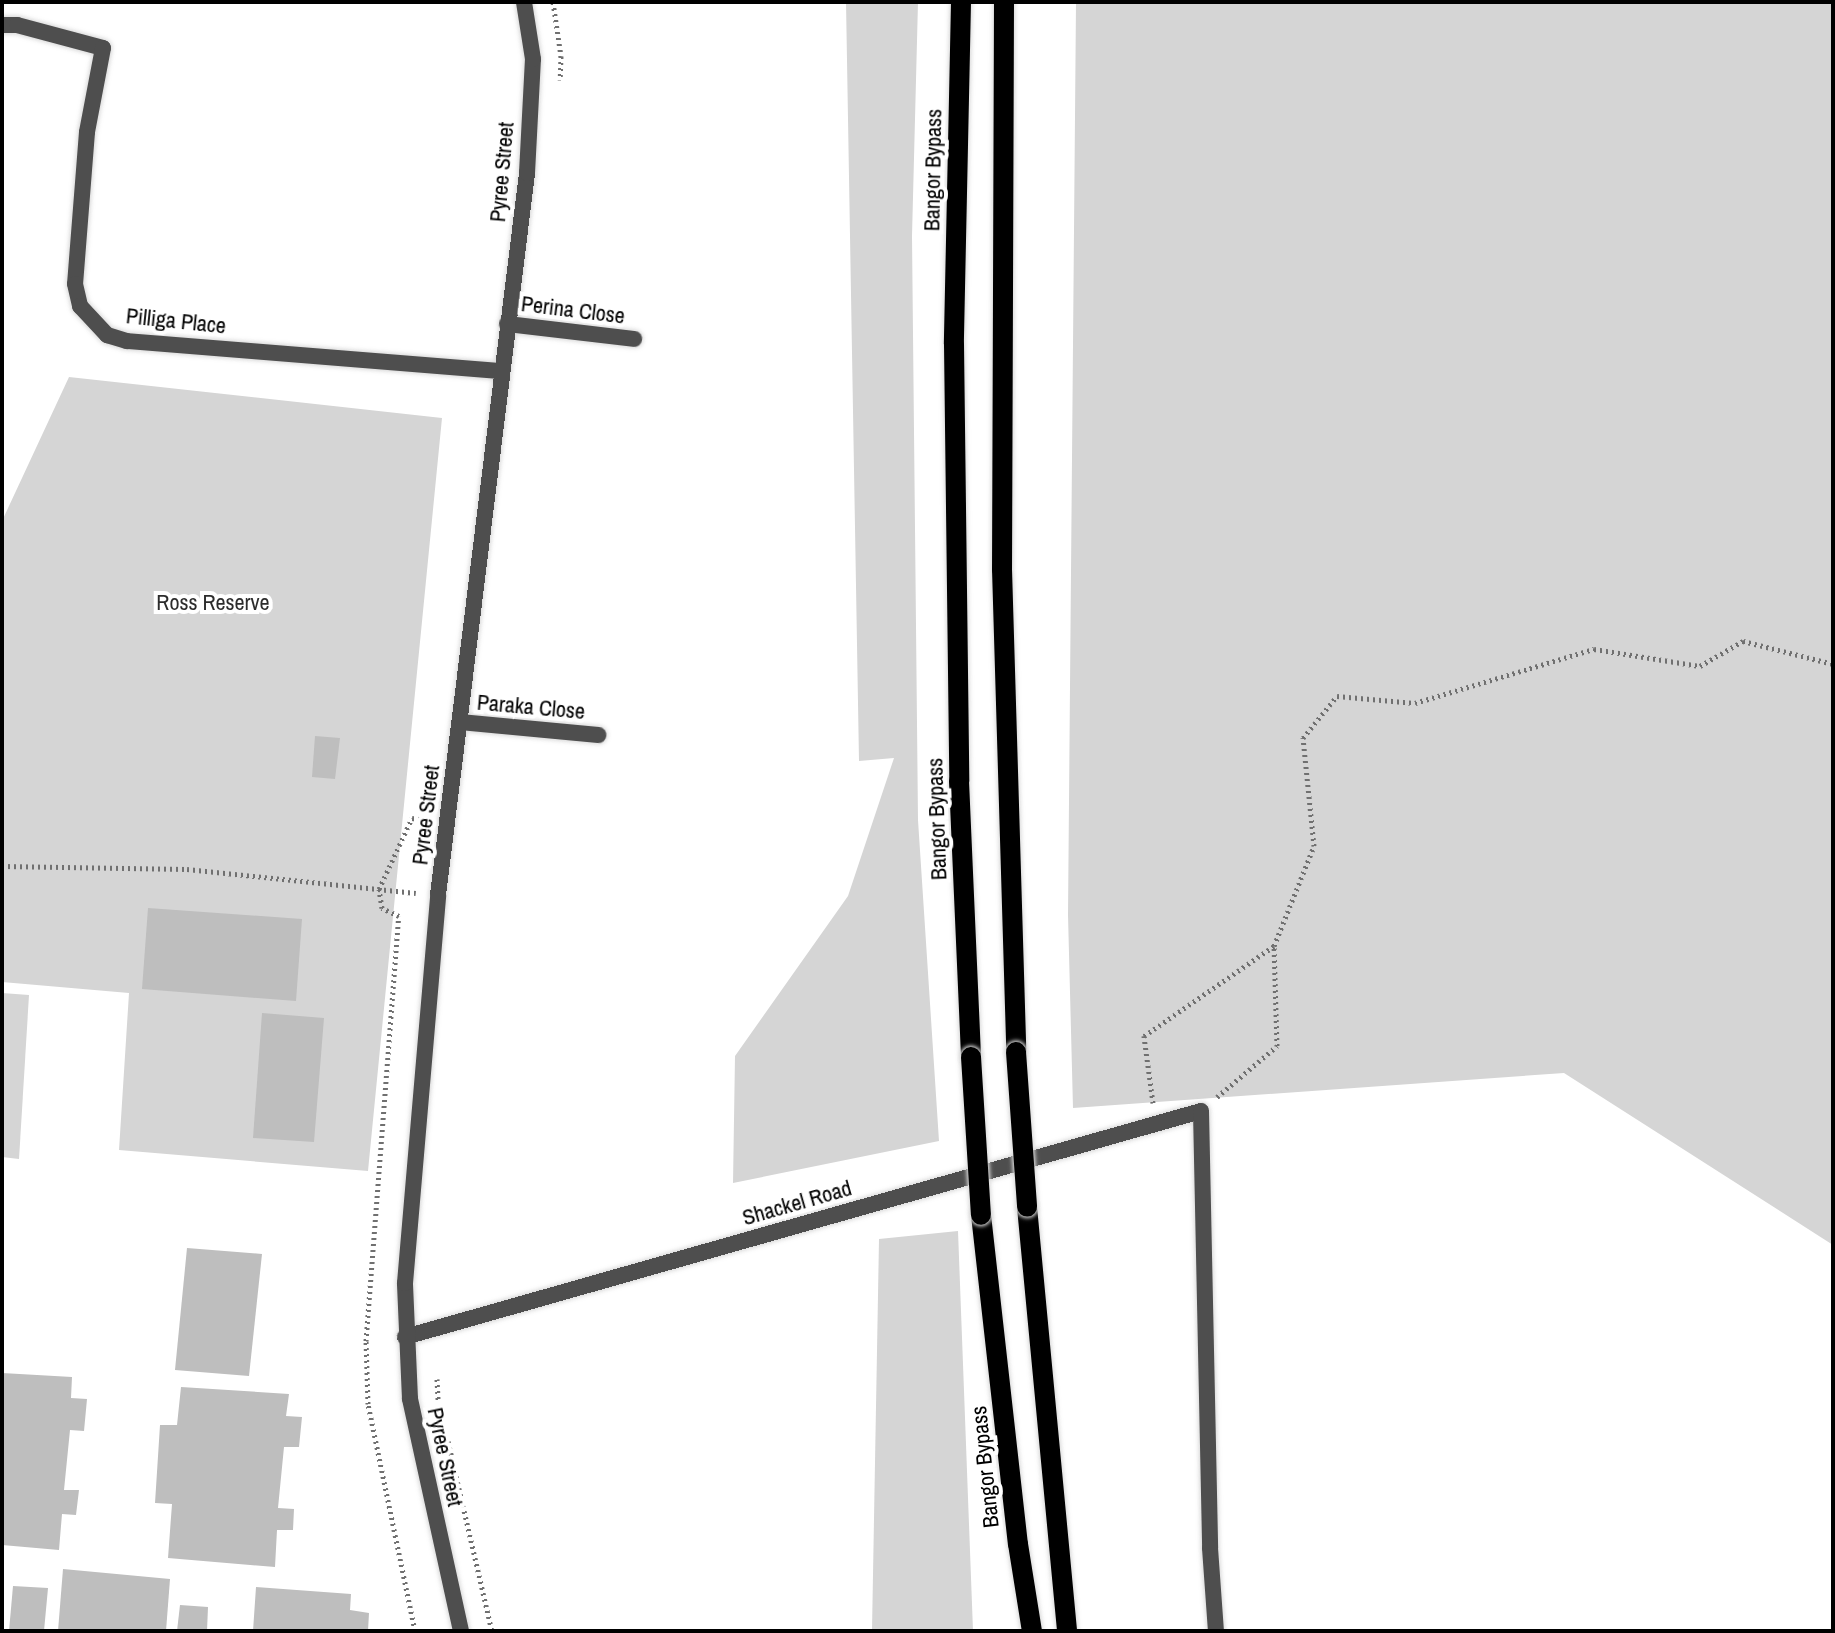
<!DOCTYPE html>
<html>
<head>
<meta charset="utf-8">
<style>
	body { margin:0 }
	#map { position:relative; width:1835px; height:1633px; overflow:hidden; background:#fff; font-family:"Archivo Narrow",sans-serif }
	div>[style] { position:absolute }
	.green>* { inset:0; background:#d5d5d5 }
	.building>* { inset:0; background:#bebebe }
	.path>* { height:5px; margin-top:-2.5px; transform-origin:0; background:repeating-linear-gradient(90deg,#707070 0 2px,transparent 0 6px) }
	.roads { filter:drop-shadow(0 0 2px #dbdbdb) drop-shadow(0 0 2px #dbdbdb) }
	.street>* { height:16px; margin:-8px; padding:0 8px; transform-origin:8px; border-radius:8px; background:#4e4e4e }
	.primary>* { height:20px; margin:-10px; padding:0 10px; transform-origin:10px; border-radius:10px; background:#000 }
	.bridges { filter:drop-shadow(0 0 2px #dbdbdb) drop-shadow(0 0 2px #dbdbdb) }
	.primary-bridge>* { height:20px; margin:-10px; padding:0 10px; transform-origin:10px; border-radius:10px; background:#000 }
	span { translate:-50% -50%; white-space:nowrap; text-align:center; line-height:1.15; -webkit-text-stroke:8px #fff; paint-order:stroke }
	.street-label { font-size:22px; color:#000 }
	.park-label { font-size:22px; color:#2c2c2c }
	.frame { position:absolute; inset:0; border:4px solid #000; pointer-events:none }
</style>
</head>
<body>
<div id="map">
	<div class="green">
		<i style="clip-path:polygon(846px 2px,918px 2px,912px 236px,918px 820px,939px 1141px,733px 1183px,735px 1056px,848px 896px,894px 758px,859px 761px)"></i>
		<i style="clip-path:polygon(1076px 2px,1833px 2px,1833px 1245px,1564px 1073px,1073px 1108px,1068px 915px)"></i>
		<i style="clip-path:polygon(69px 377px,442px 418px,368px 1171px,119px 1150px,129px 993px,2px 982px,2px 521px)"></i>
		<i style="clip-path:polygon(2px 993px,29px 995px,19px 1159px,2px 1157px)"></i>
		<i style="clip-path:polygon(958px 1231px,973px 1631px,872px 1631px,879px 1239px)"></i>
	</div>
	<div class="building">
		<i style="clip-path:polygon(315px 736px,340px 738px,335px 779px,312px 777px)"></i>
		<i style="clip-path:polygon(148px 908px,302px 919px,296px 1001px,142px 989px)"></i>
		<i style="clip-path:polygon(262px 1013px,324px 1018px,314px 1142px,253px 1138px)"></i>
		<i style="clip-path:polygon(187px 1248px,262px 1254px,249px 1376px,175px 1370px)"></i>
		<i style="clip-path:polygon(2px 1373px,72px 1377px,71px 1398px,87px 1399px,84px 1431px,70px 1430px,64px 1490px,79px 1490px,76px 1515px,62px 1514px,59px 1550px,2px 1545px)"></i>
		<i style="clip-path:polygon(181px 1387px,289px 1394px,286px 1416px,302px 1417px,299px 1447px,284px 1447px,278px 1508px,294px 1509px,293px 1530px,277px 1530px,275px 1567px,168px 1558px,172px 1504px,155px 1503px,160px 1425px,177px 1425px)"></i>
		<i style="clip-path:polygon(63px 1569px,170px 1579px,166px 1631px,58px 1631px)"></i>
		<i style="clip-path:polygon(13px 1586px,48px 1588px,44px 1631px,9px 1631px)"></i>
		<i style="clip-path:polygon(256px 1587px,351px 1594px,350px 1610px,369px 1613px,368px 1631px,253px 1631px)"></i>
		<i style="clip-path:polygon(180px 1605px,208px 1607px,207px 1631px,177px 1631px)"></i>
	</div>
	<div class="path">
		<i style="left:553px;top:2px;width:55px;rotate:81.6deg"></i>
		<i style="left:561px;top:56px;width:24px;rotate:92deg"></i>
		<i style="left:2px;top:866px;width:185px;rotate:0.9deg"></i>
		<i style="left:187px;top:869px;width:230px;rotate:6deg"></i>
		<i style="left:1217px;top:1097px;width:79px;rotate:-40.4deg"></i>
		<i style="left:1277px;top:1046px;width:100px;rotate:-91.7deg"></i>
		<i style="left:1274px;top:946px;width:108px;rotate:-68.2deg"></i>
		<i style="left:1314px;top:846px;width:109px;rotate:-95.8deg"></i>
		<i style="left:1303px;top:738px;width:54px;rotate:-51deg"></i>
		<i style="left:1337px;top:696px;width:78px;rotate:5.1deg"></i>
		<i style="left:1415px;top:703px;width:187px;rotate:-16.8deg"></i>
		<i style="left:1594px;top:649px;width:107px;rotate:9.1deg"></i>
		<i style="left:1700px;top:666px;width:50px;rotate:-30.2deg"></i>
		<i style="left:1743px;top:641px;width:93px;rotate:14.3deg"></i>
		<i style="left:1153px;top:1103px;width:68px;rotate:-97.7deg"></i>
		<i style="left:1144px;top:1036px;width:158px;rotate:-34.7deg"></i>
		<i style="left:437px;top:1379px;width:22px;rotate:87deg"></i>
		<i style="left:448px;top:1441px;width:195px;rotate:77deg"></i>
		<i style="left:415px;top:1631px;width:232px;rotate:-101.7deg"></i>
		<i style="left:368px;top:1404px;width:63px;rotate:-91.8deg"></i>
		<i style="left:366px;top:1341px;width:426px;rotate:-85.6deg"></i>
		<i style="left:399px;top:916px;width:19px;rotate:-155deg"></i>
		<i style="left:382px;top:908px;width:19px;rotate:-99deg"></i>
		<i style="left:379px;top:889px;width:78px;rotate:-65.1deg"></i>
		<i style="left:412px;top:818px;width:13px;rotate:9deg"></i>
	</div>
	<div class="roads">
		<div class="street">
			<i style="left:2px;top:25px;width:15px"></i>
			<i style="left:17px;top:25px;width:89px;rotate:15deg"></i>
			<i style="left:103px;top:48px;width:86px;rotate:100.8deg"></i>
			<i style="left:87px;top:132px;width:152px;rotate:94.5deg"></i>
			<i style="left:75px;top:284px;width:23px;rotate:77deg"></i>
			<i style="left:80px;top:306px;width:40px;rotate:47deg"></i>
			<i style="left:107px;top:335px;width:21px;rotate:17deg"></i>
			<i style="left:127px;top:341px;width:375px;rotate:4.6deg"></i>
			<i style="left:507px;top:324px;width:128px;rotate:6.7deg"></i>
			<i style="left:460px;top:722px;width:139px;rotate:5.4deg"></i>
			<i style="left:405px;top:1337px;width:827px;rotate:-15.85deg"></i>
			<i style="left:1201px;top:1111px;width:437px;rotate:88.8deg"></i>
			<i style="left:1210px;top:1548px;width:83px;rotate:85.9deg"></i>
			<i style="left:461px;top:1631px;width:238px;rotate:-102.4deg"></i>
			<i style="left:410px;top:1399px;width:116px;rotate:-92.5deg"></i>
			<i style="left:405px;top:1283px;width:389px;rotate:-85.1deg"></i>
			<i style="left:438px;top:895px;width:727px;rotate:-82.97deg"></i>
			<i style="left:527px;top:173px;width:114px;rotate:-87deg"></i>
			<i style="left:533px;top:59px;width:58px;rotate:-99deg"></i>
		</div>
		<div class="primary">
			<i style="left:961px;top:2px;width:342px;rotate:91.2deg"></i>
			<i style="left:954px;top:344px;width:437px;rotate:89.3deg"></i>
			<i style="left:959px;top:781px;width:276px;rotate:87.5deg"></i>
			<i style="left:1004px;top:2px;width:567px;rotate:90.2deg"></i>
			<i style="left:1002px;top:569px;width:483px;rotate:88.3deg"></i>
			<i style="left:1027px;top:1207px;width:426px;rotate:84.6deg"></i>
			<i style="left:981px;top:1215px;width:331px;rotate:83.6deg"></i>
			<i style="left:1018px;top:1544px;width:88px;rotate:80.9deg"></i>
		</div>
	</div>
	<div class="bridges">
		<div class="primary-bridge">
			<i style="left:1016px;top:1052px;width:155px;rotate:85.9deg"></i>
			<i style="left:971px;top:1057px;width:158px;rotate:86.4deg"></i>
		</div>
	</div>
	<div class="street-label">
		<span style="left:933px;top:170px;rotate:-89deg">Bangor Bypass</span>
		<span style="left:502px;top:172px;rotate:-85deg">Pyree Street</span>
		<span style="left:573px;top:310px;rotate:7deg">Perina Close</span>
		<span style="left:176px;top:321px;rotate:6deg">Pilliga Place</span>
		<span style="left:531px;top:707px;rotate:5deg">Paraka Close</span>
		<span style="left:426px;top:815px;rotate:-83deg">Pyree Street</span>
		<span style="left:937px;top:819px;rotate:-92deg">Bangor Bypass</span>
		<span style="left:797px;top:1203px;rotate:-16deg">Shackel Road</span>
		<span style="left:445px;top:1457px;rotate:78deg">Pyree Street</span>
		<span style="left:985px;top:1467px;rotate:-96deg">Bangor Bypass</span>
	</div>
	<div class="park-label">
		<span style="left:213px;top:603px">Ross Reserve</span>
	</div>
	<div class="frame"></div>
</div>
</body>
</html>
